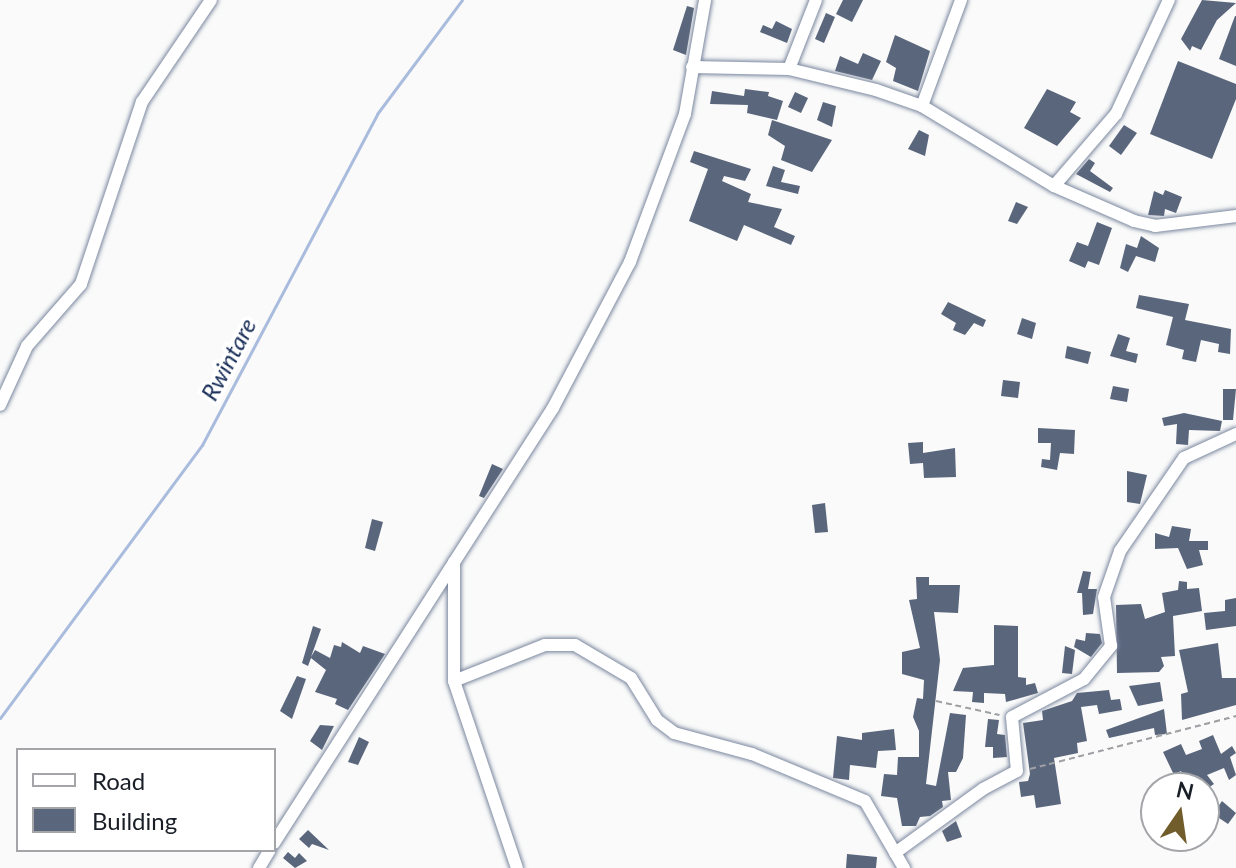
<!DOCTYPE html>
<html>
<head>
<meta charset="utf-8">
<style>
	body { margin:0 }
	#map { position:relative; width:1236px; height:868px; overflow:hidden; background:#fafafa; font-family:Lato,sans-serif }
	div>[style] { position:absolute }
	.stream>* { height:3px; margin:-1.5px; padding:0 1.5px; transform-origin:1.5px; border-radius:1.5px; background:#aabcdd }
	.building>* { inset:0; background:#5a667c }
	.path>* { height:2px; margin-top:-1px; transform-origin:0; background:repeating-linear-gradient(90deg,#9ea0a4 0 6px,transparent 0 10px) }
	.roads { filter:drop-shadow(0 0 2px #7b889f) drop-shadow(0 0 2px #7b889f) }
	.minor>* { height:12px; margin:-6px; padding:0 6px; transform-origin:6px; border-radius:6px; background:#fff }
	span { translate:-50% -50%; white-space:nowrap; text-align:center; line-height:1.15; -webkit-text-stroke:8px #fff; paint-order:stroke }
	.water-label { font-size:24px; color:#1a2f59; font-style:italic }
	.legend { position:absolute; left:16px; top:748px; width:260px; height:104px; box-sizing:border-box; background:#fff; border:2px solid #a3a5a9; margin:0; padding:10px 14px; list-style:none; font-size:24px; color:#191e27 }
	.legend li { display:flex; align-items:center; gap:16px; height:40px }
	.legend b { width:40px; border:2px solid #a3a5a9 }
	.north { position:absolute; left:1140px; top:772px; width:80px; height:80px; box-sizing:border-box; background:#fff; border:2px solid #a3a5a9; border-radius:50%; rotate:13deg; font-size:22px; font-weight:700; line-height:32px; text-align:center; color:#191e27 }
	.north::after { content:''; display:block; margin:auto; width:28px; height:36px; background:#715c2b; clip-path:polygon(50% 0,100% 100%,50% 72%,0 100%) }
</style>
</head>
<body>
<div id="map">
	<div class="stream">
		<i style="left:0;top:718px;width:340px;rotate:-53.5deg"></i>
		<i style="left:202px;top:445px;width:374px;rotate:-62.1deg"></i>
		<i style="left:377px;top:114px;width:142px;rotate:-53.3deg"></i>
	</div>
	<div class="building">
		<i style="clip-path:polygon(843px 0,863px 0,852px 22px,836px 14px)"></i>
		<i style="clip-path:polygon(1202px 0,1236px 3px,1217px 20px,1201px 50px,1192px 46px,1190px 51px,1181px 39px)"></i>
		<i style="clip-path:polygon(687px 6px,694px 8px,686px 55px,673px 50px)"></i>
		<i style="clip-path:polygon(826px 13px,835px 17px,824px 43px,815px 39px)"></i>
		<i style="clip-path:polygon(1235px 16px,1236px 16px,1236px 66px,1219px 59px)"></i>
		<i style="clip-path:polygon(776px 21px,792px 29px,787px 43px,760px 32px,763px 25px,772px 29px)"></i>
		<i style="clip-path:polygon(895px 35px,930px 51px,918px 91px,893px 81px,896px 68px,886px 62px)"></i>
		<i style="clip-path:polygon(863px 53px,881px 61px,872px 80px,835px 71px,840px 56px,858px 64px)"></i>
		<i style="clip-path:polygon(1178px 61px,1236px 84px,1236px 99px,1212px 159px,1150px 134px)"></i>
		<i style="clip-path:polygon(745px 89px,769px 92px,768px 96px,783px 101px,777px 120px,747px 113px,748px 105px,710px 104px,712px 91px,744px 96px)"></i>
		<i style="clip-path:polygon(1047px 89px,1076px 102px,1070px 112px,1081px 118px,1057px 146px,1024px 128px)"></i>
		<i style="clip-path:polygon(795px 92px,808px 98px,801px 113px,788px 107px)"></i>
		<i style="clip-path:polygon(823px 102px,836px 106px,832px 127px,817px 120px)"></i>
		<i style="clip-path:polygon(772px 120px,832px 140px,812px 172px,781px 160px,785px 146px,768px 135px)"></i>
		<i style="clip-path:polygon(1124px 125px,1137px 133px,1121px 155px,1109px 146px)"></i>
		<i style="clip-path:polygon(919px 130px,929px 135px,925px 156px,908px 149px)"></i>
		<i style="clip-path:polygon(694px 151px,751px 169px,745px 181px,724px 176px,722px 181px,751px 194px,748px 202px,782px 209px,774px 227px,795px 236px,791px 245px,744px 225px,737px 241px,689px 221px,708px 169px,690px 162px)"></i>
		<i style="clip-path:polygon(1089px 159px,1095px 163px,1090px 171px,1113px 188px,1110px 192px,1076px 174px)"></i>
		<i style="clip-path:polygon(773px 166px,785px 170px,781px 182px,800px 186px,798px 194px,766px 186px)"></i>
		<i style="clip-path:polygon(1165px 190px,1182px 197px,1176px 213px,1165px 209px,1164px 216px,1148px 215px,1154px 191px,1163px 195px)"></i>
		<i style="clip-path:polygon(1016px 202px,1028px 207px,1017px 224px,1008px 221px)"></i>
		<i style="clip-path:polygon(1097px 222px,1112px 228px,1099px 265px,1088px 261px,1085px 268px,1069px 261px,1077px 242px,1088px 246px)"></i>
		<i style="clip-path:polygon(1141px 236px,1159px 248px,1155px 262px,1136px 256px,1128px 272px,1120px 268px,1126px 244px,1137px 248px)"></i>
		<i style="clip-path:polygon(1139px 295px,1189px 304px,1185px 320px,1231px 329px,1230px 354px,1218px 352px,1219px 344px,1201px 340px,1196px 362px,1182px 359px,1184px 350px,1166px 345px,1173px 317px,1136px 308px)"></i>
		<i style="clip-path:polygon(948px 302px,986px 320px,983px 327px,974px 323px,965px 335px,953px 330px,956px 323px,941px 314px)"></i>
		<i style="clip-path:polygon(1022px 318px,1036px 323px,1032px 339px,1017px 334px)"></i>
		<i style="clip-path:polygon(1118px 334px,1130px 338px,1126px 351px,1138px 354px,1136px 363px,1110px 356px)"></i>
		<i style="clip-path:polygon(1067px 346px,1091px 352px,1088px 364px,1065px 358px)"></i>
		<i style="clip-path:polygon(1003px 380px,1020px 382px,1018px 398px,1001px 396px)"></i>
		<i style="clip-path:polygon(1113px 386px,1129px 389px,1127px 402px,1110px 399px)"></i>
		<i style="clip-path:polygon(1223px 389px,1236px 389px,1233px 420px,1223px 420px)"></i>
		<i style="clip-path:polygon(1184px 413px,1222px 421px,1220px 431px,1189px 430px,1188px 445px,1176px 444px,1177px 424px,1164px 426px,1162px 418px)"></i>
		<i style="clip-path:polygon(1038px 428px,1075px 430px,1074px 454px,1060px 453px,1057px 470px,1041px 467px,1042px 459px,1050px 460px,1051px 443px,1038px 443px)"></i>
		<i style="clip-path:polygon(923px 442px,923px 453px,955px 448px,956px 477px,924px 478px,923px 463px,910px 464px,908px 443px)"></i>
		<i style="clip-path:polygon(492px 464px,503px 469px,484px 498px,479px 496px)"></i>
		<i style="clip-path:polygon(1127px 471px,1147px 475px,1140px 504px,1127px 502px)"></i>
		<i style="clip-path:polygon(825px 503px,828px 532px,815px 533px,812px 505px)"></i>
		<i style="clip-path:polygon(372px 519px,383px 522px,375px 551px,365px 548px)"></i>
		<i style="clip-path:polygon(1172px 526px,1191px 529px,1189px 541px,1208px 541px,1208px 550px,1199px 550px,1203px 565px,1187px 569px,1178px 548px,1155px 549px,1155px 533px,1169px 537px)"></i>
		<i style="clip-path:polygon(1083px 571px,1091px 572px,1088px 589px,1097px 589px,1093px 614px,1083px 615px,1082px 593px,1077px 593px)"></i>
		<i style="clip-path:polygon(916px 577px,929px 577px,929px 585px,960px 585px,958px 613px,934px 612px,940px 660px,926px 784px,936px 786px,950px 713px,966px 715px,963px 758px,956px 772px,948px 772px,951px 800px,942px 801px,943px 807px,930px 816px,920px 817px,916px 826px,902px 826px,897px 798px,881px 796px,884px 774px,897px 775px,898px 757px,919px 757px,919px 731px,913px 717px,917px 698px,923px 699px,924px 680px,902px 674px,902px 652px,920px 648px,909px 600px,917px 599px)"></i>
		<i style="clip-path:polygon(1179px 581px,1187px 582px,1187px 589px,1199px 588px,1202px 611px,1173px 616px,1175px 656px,1161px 657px,1164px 666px,1159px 672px,1117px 673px,1116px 605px,1141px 604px,1145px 619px,1165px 612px,1162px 593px,1178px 590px)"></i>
		<i style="clip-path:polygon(1236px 598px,1236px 626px,1206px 630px,1204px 613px,1225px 611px,1225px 600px)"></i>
		<i style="clip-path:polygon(994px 625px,1018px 626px,1018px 677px,1026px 678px,1026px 685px,1035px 683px,1038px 693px,1006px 702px,1005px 694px,984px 693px,984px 703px,972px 702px,973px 692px,953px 691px,963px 668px,994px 665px)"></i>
		<i style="clip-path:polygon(313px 626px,321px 629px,311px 657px,315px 650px,330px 658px,334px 645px,341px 647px,342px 642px,360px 653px,363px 646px,385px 654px,348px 710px,335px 704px,337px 699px,315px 692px,326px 670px,311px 658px,308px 666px,302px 663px)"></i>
		<i style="clip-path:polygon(1086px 633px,1100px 634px,1102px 643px,1091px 657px,1074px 647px,1076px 639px,1085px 641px)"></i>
		<i style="clip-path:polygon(1218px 643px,1222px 678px,1236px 678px,1236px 705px,1182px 720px,1181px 694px,1188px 692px,1179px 650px)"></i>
		<i style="clip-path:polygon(1065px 646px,1075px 650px,1072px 674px,1062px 673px)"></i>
		<i style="clip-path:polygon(297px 676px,306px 679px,292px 719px,280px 711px)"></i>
		<i style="clip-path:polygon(1160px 682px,1163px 701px,1138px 706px,1129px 686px)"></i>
		<i style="clip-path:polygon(1109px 690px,1111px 700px,1120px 699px,1122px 710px,1099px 714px,1097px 705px,1081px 707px,1087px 741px,1077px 743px,1078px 753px,1054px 758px,1061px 804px,1036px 808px,1034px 795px,1021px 797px,1019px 782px,1028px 781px,1030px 774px,1023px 723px,1043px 720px,1042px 711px,1072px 701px,1077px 693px)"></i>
		<i style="clip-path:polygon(1164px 709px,1167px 734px,1155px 735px,1154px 728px,1109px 738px,1106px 730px)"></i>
		<i style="clip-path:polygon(988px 719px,999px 720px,997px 734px,1005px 735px,1007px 757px,993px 758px,993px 747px,985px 747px)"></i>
		<i style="clip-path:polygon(320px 725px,334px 726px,322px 750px,310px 741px)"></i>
		<i style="clip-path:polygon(894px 729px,896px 750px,878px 751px,876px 768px,850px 765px,849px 780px,833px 778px,837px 736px,862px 740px,862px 733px)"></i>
		<i style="clip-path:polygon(1213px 735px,1221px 754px,1232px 746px,1236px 753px,1230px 757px,1236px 775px,1229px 780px,1224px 768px,1207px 775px,1214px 784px,1208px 788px,1188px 788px,1181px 771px,1174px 775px,1163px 752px,1181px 744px,1186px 755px,1202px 749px,1199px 741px)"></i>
		<i style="clip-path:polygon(359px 737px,369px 742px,358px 765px,348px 762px)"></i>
		<i style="clip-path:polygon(1222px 801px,1236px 813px,1228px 824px,1213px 814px)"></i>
		<i style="clip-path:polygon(956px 821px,962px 837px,947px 842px,942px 831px)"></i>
		<i style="clip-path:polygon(308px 830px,329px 850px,312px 844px,309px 848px,299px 839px)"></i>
		<i style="clip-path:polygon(288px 852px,295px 858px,299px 853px,307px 861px,295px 868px,283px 858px)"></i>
		<i style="clip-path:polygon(847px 854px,877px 857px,876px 868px,846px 868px)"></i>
	</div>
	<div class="path">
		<i style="left:936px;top:701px;width:65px;rotate:12.5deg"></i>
		<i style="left:1030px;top:769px;width:213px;rotate:-14.4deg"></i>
	</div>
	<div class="roads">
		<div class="minor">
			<i style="left:692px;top:67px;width:97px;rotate:1.2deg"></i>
			<i style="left:789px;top:69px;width:89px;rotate:13.6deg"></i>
			<i style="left:876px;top:90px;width:49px;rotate:19.2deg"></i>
			<i style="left:922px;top:106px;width:154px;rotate:31.2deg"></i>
			<i style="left:1054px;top:186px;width:87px;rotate:23.6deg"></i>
			<i style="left:1134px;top:221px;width:22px;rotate:13deg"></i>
			<i style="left:1155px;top:226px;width:82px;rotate:-7deg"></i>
			<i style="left:789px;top:69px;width:74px;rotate:-68.6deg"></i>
			<i style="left:922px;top:106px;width:113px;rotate:-69.8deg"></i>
			<i style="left:1054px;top:186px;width:95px;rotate:-49.3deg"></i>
			<i style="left:1116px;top:114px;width:126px;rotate:-65.1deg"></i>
			<i style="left:0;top:405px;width:65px;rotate:-65.4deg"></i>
			<i style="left:27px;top:346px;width:82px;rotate:-48.9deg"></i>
			<i style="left:81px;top:284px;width:192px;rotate:-71.5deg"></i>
			<i style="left:142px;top:102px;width:123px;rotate:-55.9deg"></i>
			<i style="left:454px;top:562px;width:119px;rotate:90deg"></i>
			<i style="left:454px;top:681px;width:197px;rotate:71.4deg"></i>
			<i style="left:454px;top:681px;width:98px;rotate:-21.6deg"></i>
			<i style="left:545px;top:645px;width:30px"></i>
			<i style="left:575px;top:645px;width:65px;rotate:30.5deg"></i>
			<i style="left:631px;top:678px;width:49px;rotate:58.2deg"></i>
			<i style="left:657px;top:720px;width:21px;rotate:37deg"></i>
			<i style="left:674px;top:733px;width:81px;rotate:15.1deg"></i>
			<i style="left:752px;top:754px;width:122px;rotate:22.6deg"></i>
			<i style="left:865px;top:801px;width:78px;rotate:59.8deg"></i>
			<i style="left:274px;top:843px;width:517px;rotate:-57.32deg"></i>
			<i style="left:553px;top:408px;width:165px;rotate:-62.2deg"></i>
			<i style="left:630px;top:262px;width:158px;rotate:-69.6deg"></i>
			<i style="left:685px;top:114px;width:116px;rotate:-80deg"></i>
			<i style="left:895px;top:853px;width:109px;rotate:-36deg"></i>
			<i style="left:983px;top:789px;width:38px;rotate:-28deg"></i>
			<i style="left:1017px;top:771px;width:54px;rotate:-95.3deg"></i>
			<i style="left:1012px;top:717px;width:81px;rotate:-27.8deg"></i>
			<i style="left:1084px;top:679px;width:43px;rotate:-50.7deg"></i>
			<i style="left:1111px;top:646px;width:49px;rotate:-98.1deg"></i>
			<i style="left:1104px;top:597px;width:49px;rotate:-70.8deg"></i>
			<i style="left:1120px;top:551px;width:113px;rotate:-55.5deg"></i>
			<i style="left:1184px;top:458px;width:57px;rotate:-24.8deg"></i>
			<i style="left:259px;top:868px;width:21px;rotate:-59deg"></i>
		</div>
	</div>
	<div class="water-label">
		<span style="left:228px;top:359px;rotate:-62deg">Rwintare</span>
	</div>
	<ul class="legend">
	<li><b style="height:10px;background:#fff"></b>Road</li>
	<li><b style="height:22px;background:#5a667c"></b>Building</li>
	</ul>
	<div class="north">N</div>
</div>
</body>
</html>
